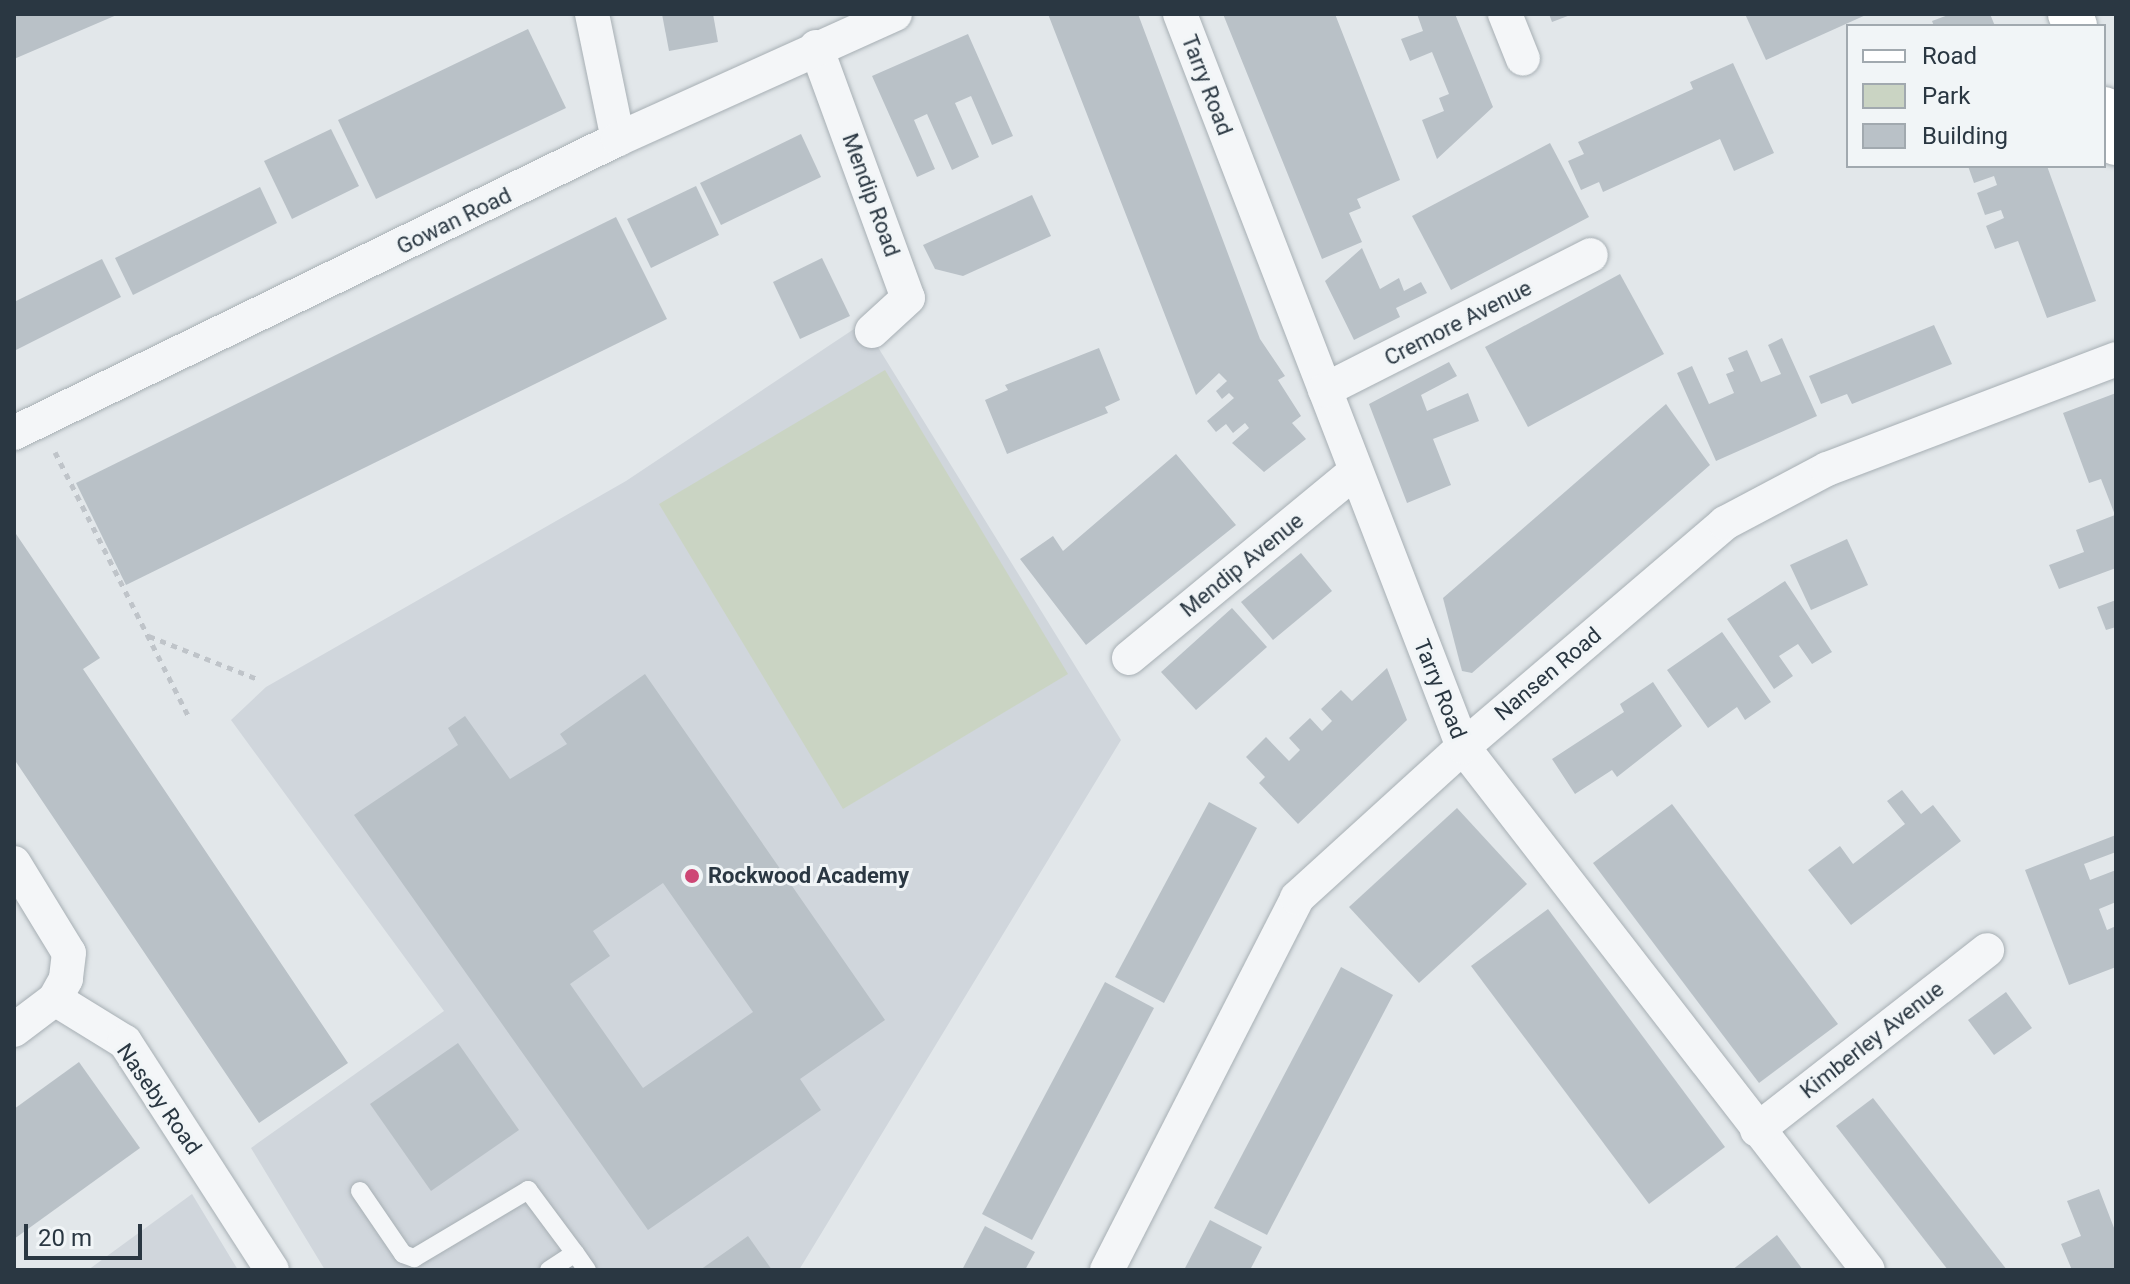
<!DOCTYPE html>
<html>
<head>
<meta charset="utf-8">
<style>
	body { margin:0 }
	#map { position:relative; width:2130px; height:1284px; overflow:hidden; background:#e2e7ea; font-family:Roboto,sans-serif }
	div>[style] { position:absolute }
	.built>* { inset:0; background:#d0d6dc }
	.green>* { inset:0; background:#cad4c3 }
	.building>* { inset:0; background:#b9c1c7 }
	.path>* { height:5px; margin-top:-2.5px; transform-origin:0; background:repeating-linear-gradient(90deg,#bfc4c9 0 6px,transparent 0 12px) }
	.roads { filter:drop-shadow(0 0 2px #a7afb4) drop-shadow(0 0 2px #a7afb4) }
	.lane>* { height:18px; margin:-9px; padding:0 9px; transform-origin:9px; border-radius:9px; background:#f4f6f8 }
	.street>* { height:34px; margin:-17px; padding:0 17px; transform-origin:17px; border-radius:17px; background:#f4f6f8 }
	.secondary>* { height:44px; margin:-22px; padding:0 22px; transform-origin:22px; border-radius:22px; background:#fff }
	.dots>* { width:22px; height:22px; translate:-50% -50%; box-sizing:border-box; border:4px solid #f1f5f7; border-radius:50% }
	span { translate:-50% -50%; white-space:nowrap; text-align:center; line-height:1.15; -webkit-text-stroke:6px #f1f5f7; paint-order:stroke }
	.street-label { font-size:22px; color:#2a3742 }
	.poi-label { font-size:22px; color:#2a3742; font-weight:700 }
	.left { translate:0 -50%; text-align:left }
	.frame { position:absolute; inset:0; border:16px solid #2a3742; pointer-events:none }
	.legend { position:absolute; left:1846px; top:24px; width:260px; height:144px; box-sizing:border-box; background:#f1f5f7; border:2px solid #a1a9af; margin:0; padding:10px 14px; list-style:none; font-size:24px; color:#2a3742 }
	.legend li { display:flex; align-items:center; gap:16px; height:40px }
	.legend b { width:40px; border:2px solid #a1a9af }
	.scale { position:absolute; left:24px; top:1224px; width:118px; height:36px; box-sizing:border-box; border:4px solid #2a3742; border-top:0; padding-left:10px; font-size:24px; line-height:28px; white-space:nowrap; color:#2a3742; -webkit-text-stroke:6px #f1f5f7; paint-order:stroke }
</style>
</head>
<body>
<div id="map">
	<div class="built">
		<i style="clip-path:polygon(863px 323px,1121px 740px,799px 1270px,325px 1270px,251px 1148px,444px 1011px,231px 720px,266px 687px,626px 481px)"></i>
		<i style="clip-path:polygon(192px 1194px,238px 1270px,88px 1270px)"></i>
	</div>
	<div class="green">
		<i style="clip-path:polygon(885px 370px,1068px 674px,843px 809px,659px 504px)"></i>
	</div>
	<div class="building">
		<i style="clip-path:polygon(14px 14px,119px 14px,14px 59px)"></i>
		<i style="clip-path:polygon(662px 14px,713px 14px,718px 42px,669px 51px)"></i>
		<i style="clip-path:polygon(1048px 14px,1138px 14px,1260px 339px,1285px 376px,1278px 380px,1301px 416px,1292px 423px,1306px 439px,1264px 472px,1232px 443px,1249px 428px,1245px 423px,1233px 433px,1226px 424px,1216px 432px,1207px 421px,1234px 398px,1229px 393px,1222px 399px,1216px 391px,1227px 381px,1219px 373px,1196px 395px)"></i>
		<i style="clip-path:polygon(1223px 14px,1335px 14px,1400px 180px,1357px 199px,1361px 208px,1349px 213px,1362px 242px,1322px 259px)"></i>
		<i style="clip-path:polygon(1417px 14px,1455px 14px,1493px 107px,1437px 159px,1422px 120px,1444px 111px,1439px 98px,1449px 94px,1432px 52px,1410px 61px,1401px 39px,1423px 31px)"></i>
		<i style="clip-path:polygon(1549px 14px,1573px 14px,1552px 22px)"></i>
		<i style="clip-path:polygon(1745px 14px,1868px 14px,1766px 60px)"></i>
		<i style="clip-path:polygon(1951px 14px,1990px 14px,1995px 26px,1934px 26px,1932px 21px)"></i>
		<i style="clip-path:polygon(528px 29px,566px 108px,376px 199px,338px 120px)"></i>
		<i style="clip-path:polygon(968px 34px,1013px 136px,992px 145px,971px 96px,955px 103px,979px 157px,952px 170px,927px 114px,914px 120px,935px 169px,917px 177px,872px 76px)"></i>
		<i style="clip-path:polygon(1733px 63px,1774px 153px,1734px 171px,1720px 139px,1603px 192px,1599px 182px,1581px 190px,1568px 161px,1584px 154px,1578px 142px,1693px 89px,1690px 82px)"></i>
		<i style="clip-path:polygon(331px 129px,359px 186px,292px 219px,264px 161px)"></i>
		<i style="clip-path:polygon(801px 134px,821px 177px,721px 225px,700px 183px)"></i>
		<i style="clip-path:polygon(1550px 143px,1589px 217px,1451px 290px,1412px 216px)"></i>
		<i style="clip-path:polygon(1968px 166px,2047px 166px,2096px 301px,2047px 318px,2018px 241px,1995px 249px,1986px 226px,2004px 218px,2001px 210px,1985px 215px,1977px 193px,1997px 185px,1994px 176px,1974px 183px)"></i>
		<i style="clip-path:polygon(696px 186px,719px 235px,651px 268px,627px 219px)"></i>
		<i style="clip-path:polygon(260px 187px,277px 223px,133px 295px,115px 258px)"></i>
		<i style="clip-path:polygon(1032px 195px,1051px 236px,963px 276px,935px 269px,923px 245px)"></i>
		<i style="clip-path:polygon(616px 217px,667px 319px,126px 585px,76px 483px)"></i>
		<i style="clip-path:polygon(1362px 248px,1380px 289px,1399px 278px,1404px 291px,1421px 282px,1427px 293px,1396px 308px,1400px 317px,1354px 340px,1325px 281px)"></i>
		<i style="clip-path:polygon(822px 258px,850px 316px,800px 339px,773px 282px)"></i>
		<i style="clip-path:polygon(102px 259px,121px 297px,14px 351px,14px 302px)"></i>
		<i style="clip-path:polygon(1620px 274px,1664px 354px,1528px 427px,1485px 347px)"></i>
		<i style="clip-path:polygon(1934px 325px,1952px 364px,1852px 404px,1847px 394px,1821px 404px,1809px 376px)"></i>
		<i style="clip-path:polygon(1782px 338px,1817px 416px,1716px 461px,1677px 373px,1692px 366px,1709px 404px,1734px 393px,1726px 374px,1734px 371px,1728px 358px,1747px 350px,1761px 382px,1781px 374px,1768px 345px)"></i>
		<i style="clip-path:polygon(1099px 348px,1120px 400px,1105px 407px,1108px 413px,1007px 454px,985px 400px,1008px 390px,1005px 385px)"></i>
		<i style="clip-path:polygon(1449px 362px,1457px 376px,1421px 395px,1427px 411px,1468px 393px,1479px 421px,1433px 439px,1451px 485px,1407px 503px,1369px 404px)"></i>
		<i style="clip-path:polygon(2116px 393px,2116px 568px,2059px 589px,2049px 565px,2084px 552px,2076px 530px,2115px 515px,2101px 479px,2089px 483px,2063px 413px)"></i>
		<i style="clip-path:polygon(1666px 404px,1710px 465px,1472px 673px,1462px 671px,1443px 598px)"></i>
		<i style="clip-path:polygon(1176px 454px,1236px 525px,1086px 645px,1020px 559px,1053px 536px,1063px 551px)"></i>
		<i style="clip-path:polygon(14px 531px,100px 658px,83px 669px,348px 1063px,259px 1123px,14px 759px)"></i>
		<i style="clip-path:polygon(1847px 539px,1868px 585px,1811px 610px,1790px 565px)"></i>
		<i style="clip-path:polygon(1301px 553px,1332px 591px,1273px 640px,1241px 602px)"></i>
		<i style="clip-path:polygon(1785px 581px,1832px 652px,1812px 664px,1798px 644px,1779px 656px,1793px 676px,1774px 689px,1727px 619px)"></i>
		<i style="clip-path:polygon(2116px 600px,2116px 627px,2106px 630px,2097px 607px)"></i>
		<i style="clip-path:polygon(1232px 608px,1267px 647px,1196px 710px,1161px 672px)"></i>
		<i style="clip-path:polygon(1722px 632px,1771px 702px,1745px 720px,1737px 707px,1708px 728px,1667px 670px)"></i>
		<i style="clip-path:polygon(1387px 668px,1407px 720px,1298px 824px,1259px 783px,1265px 777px,1246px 757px,1266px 737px,1289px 761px,1300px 750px,1289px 738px,1310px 718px,1322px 731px,1332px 721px,1321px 709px,1341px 690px,1352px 701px)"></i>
		<i style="clip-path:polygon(evenodd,645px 674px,885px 1020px,800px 1079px,821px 1110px,648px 1230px,354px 815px,458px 745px,448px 728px,465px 716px,510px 779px,567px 744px,560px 734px,645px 674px,663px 883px,753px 1012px,643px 1088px,570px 984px,610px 956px,593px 931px,663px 883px)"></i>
		<i style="clip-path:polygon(1653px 682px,1682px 726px,1617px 777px,1612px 770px,1575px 794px,1552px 759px,1624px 712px,1620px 704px)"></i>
		<i style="clip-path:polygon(1902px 790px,1921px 814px,1933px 805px,1961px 841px,1851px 925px,1808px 870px,1840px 846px,1853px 864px,1905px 824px,1887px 801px)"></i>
		<i style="clip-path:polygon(1209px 802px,1257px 828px,1164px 1003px,1115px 977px)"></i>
		<i style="clip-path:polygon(1672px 804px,1838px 1024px,1759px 1083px,1593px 863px)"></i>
		<i style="clip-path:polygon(1457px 808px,1527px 884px,1419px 983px,1349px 907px)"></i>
		<i style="clip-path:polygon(2116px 835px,2116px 852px,2084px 864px,2090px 880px,2116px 870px,2116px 902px,2099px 909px,2107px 930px,2116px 926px,2116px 967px,2069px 985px,2025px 870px)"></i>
		<i style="clip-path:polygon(1548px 909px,1725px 1147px,1649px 1204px,1471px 966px)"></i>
		<i style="clip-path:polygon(1341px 967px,1393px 995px,1267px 1235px,1214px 1208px)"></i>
		<i style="clip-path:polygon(1105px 982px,1154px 1008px,1032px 1240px,982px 1214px)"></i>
		<i style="clip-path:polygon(2006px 992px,2032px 1028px,1994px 1055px,1968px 1020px)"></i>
		<i style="clip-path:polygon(458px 1043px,519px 1130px,431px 1191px,370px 1104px)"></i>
		<i style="clip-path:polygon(79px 1062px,140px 1148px,14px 1239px,14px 1109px)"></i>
		<i style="clip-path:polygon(1873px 1098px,2007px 1270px,1948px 1270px,1836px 1126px)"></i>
		<i style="clip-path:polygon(2099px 1189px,2116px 1233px,2116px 1270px,2072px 1270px,2061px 1244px,2081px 1236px,2067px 1201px)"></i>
		<i style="clip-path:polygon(1210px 1220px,1262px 1247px,1250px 1270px,1184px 1270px)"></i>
		<i style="clip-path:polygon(985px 1226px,1035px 1252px,1025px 1270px,962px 1270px)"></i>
		<i style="clip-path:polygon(1777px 1235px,1803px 1270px,1732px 1270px)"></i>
		<i style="clip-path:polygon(748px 1236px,772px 1270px,700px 1270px)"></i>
	</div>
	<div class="path">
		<i style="left:55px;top:452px;width:299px;rotate:63.2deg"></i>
		<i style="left:149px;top:636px;width:119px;rotate:21.6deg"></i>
	</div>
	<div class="roads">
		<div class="lane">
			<i style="left:360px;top:1191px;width:76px;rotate:55.7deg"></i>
			<i style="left:403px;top:1254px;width:12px;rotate:20deg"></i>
			<i style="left:414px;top:1258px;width:133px;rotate:-30.8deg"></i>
			<i style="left:528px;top:1190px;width:79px;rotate:53.3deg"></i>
			<i style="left:549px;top:1270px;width:31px;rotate:-33deg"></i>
			<i style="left:575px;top:1253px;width:21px;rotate:55deg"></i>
		</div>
		<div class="street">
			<i style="left:592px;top:14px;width:128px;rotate:78.3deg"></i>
			<i style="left:1180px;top:14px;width:786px;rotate:68.89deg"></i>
			<i style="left:1463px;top:747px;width:661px;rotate:52.25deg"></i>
			<i style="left:1505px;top:14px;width:48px;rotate:68.2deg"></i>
			<i style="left:816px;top:47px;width:267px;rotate:69.9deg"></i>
			<i style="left:908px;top:298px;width:49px;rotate:137.5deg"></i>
			<i style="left:1325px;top:390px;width:298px;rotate:-26.9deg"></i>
			<i style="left:14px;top:433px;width:672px;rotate:-25.95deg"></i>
			<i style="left:618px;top:139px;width:304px;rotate:-24.3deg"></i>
			<i style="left:1129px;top:658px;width:293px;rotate:-39.5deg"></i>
			<i style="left:14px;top:863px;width:105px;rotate:58.6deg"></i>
			<i style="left:69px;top:953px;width:26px;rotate:97deg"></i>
			<i style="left:66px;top:979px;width:23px;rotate:119deg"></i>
			<i style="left:55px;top:999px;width:51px;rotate:142.9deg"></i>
			<i style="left:55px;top:999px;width:82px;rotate:31.6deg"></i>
			<i style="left:125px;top:1042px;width:271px;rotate:57.2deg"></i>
			<i style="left:1757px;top:1130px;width:292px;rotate:-38deg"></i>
			<i style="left:1107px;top:1270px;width:418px;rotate:-62.9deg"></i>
			<i style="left:1297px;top:898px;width:224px;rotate:-42.3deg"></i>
			<i style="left:1463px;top:747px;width:345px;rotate:-40.5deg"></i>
			<i style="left:1725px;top:523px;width:115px;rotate:-27.9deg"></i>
			<i style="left:1827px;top:469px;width:309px;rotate:-20.8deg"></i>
		</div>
		<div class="secondary">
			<i style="left:2070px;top:14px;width:13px;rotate:67deg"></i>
			<i style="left:2104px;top:109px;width:36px;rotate:71deg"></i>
		</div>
	</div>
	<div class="dots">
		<i style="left:692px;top:876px;background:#ce4775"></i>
	</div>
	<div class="street-label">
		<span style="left:1207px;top:85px;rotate:69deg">Tarry Road</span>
		<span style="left:871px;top:195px;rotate:70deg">Mendip Road</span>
		<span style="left:454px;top:221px;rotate:-26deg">Gowan Road</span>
		<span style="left:1458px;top:323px;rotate:-27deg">Cremore Avenue</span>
		<span style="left:1242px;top:565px;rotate:-39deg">Mendip Avenue</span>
		<span style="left:1548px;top:674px;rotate:-40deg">Nansen Road</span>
		<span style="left:1440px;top:689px;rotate:68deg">Tarry Road</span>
		<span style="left:1872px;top:1040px;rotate:-38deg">Kimberley Avenue</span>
		<span style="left:159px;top:1099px;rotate:55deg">Naseby Road</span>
	</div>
	<div class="poi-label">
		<span class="left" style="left:708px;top:876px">Rockwood Academy</span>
	</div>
	<div class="frame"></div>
	<ul class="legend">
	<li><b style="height:10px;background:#fff"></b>Road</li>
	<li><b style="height:22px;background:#cad4c3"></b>Park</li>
	<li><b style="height:22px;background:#b9c1c7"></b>Building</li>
	</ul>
	<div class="scale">20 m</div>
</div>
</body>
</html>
